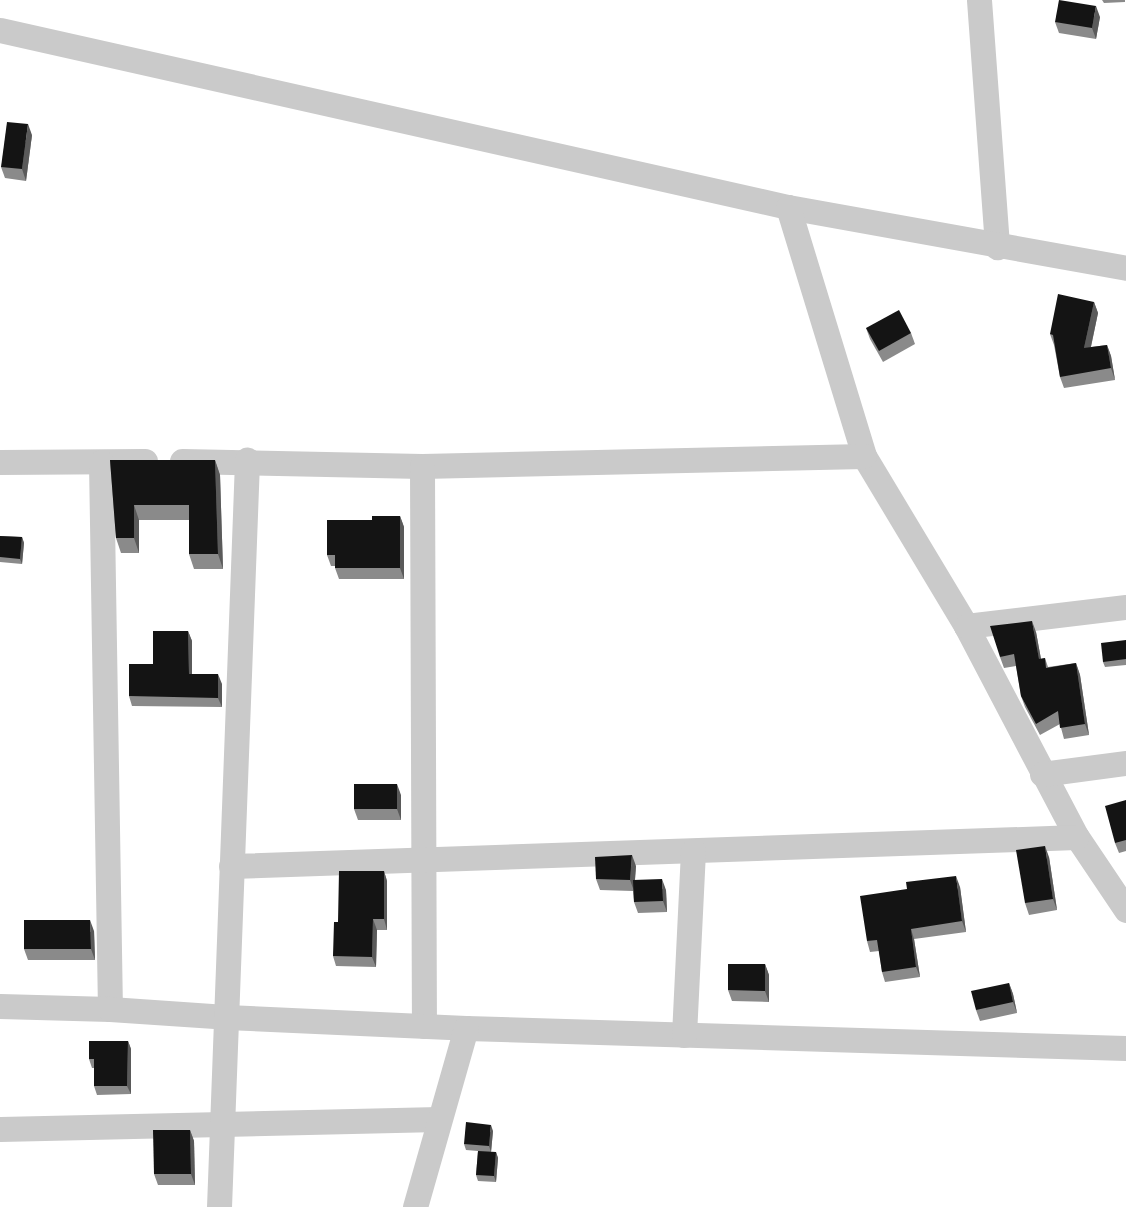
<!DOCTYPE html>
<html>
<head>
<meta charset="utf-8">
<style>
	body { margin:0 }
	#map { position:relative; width:1126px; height:1207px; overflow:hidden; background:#fff; font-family:Montserrat,sans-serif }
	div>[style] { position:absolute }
	.minor>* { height:25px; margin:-12.5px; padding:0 12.5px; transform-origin:12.5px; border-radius:12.5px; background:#cacaca }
	.wall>* { inset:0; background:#8a8a8a }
	.shaded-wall>* { inset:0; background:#5a5a5a }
	.building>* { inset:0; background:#141414 }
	span { translate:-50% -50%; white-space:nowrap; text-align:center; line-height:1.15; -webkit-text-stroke:5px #fff; paint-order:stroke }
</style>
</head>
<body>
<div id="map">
	<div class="minor">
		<i style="left:979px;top:0;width:248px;rotate:85.8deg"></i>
		<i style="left:0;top:30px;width:808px;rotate:12.66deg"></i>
		<i style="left:788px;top:207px;width:343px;rotate:10.2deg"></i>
		<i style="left:788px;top:207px;width:260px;rotate:73deg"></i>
		<i style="left:864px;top:456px;width:198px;rotate:59deg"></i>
		<i style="left:966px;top:626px;width:238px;rotate:62.3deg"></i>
		<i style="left:1077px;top:837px;width:88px;rotate:56.1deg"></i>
		<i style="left:182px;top:461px;width:240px;rotate:1.2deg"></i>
		<i style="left:422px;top:466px;width:442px;rotate:-1.3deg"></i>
		<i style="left:0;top:462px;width:145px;rotate:-0.4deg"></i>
		<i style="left:101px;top:462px;width:547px;rotate:89.06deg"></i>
		<i style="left:422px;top:466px;width:560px;rotate:89.8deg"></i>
		<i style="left:966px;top:626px;width:161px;rotate:-6.8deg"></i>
		<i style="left:1042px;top:774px;width:85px;rotate:-7.5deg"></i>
		<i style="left:231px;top:866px;width:846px;rotate:-1.96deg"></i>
		<i style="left:0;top:1006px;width:110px;rotate:1.6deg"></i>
		<i style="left:110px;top:1009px;width:116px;rotate:3.9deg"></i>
		<i style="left:226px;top:1017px;width:240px;rotate:2.6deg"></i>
		<i style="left:466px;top:1028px;width:660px;rotate:1.74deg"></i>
		<i style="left:684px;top:1035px;width:184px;rotate:-87.2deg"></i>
		<i style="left:0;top:1129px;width:439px;rotate:-1.3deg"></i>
		<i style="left:219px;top:1207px;width:748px;rotate:-87.85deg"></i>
		<i style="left:415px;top:1207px;width:186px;rotate:-74.1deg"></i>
	</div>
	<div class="wall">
		<i style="clip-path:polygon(1102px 0,1125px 0,1125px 2px,1104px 3px)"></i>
		<i style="clip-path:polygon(1100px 17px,1096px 39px,1059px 33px,1055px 22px)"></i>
		<i style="clip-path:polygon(32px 135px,26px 181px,5px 178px,1px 167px)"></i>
		<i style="clip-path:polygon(1094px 302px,1098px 313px,1091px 347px,1107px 345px,1111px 356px,1115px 380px,1064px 388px,1060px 377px,1054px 345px,1050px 334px)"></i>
		<i style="clip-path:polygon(866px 328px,911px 333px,915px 344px,883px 362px,870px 339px)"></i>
		<i style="clip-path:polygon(110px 460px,215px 460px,220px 475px,223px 569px,194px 569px,189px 554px,189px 520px,139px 520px,139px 553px,121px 553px,116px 538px)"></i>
		<i style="clip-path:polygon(400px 516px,404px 527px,404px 579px,339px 579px,335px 568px,335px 566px,331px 566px,327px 555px,372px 520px)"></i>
		<i style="clip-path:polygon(0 536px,22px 537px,24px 543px,22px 564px,0 562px)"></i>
		<i style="clip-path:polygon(188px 631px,192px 641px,192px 674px,222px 684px,222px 707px,132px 706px,129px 696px,153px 664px)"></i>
		<i style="clip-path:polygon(1036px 632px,1041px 659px,1045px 658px,1048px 667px,1076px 663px,1080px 675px,1089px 735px,1064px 739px,1060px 724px,1040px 735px,1025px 707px,1021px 696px,1016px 666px,1004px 668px,1000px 657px)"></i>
		<i style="clip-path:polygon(1126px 640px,1126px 665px,1105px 667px,1103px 662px)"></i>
		<i style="clip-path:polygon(401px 795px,401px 820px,358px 820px,354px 809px)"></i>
		<i style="clip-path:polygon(1126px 800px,1126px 851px,1119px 853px,1115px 843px)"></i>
		<i style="clip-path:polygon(1049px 857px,1057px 910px,1029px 915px,1025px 903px)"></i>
		<i style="clip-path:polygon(636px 866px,635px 880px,666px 890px,667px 912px,638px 913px,634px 902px,633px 891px,600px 890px,596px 879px)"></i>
		<i style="clip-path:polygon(384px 871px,387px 881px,387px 930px,377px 930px,376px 967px,336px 966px,333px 956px,338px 922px)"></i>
		<i style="clip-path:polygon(960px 887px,966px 932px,914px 939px,920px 977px,885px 982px,882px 972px,879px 951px,870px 952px,867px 941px)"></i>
		<i style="clip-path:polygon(94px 931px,95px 960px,28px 960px,24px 949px)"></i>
		<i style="clip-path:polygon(765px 964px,769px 975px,769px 1002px,732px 1001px,728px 990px)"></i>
		<i style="clip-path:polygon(1009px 983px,1013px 994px,1017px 1013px,980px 1021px,976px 1010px)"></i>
		<i style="clip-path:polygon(128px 1041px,131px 1049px,131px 1094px,97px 1095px,94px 1086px,94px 1068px,92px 1068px,89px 1059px)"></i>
		<i style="clip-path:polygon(190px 1130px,194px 1141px,195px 1185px,158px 1185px,154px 1174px)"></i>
		<i style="clip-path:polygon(493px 1131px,491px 1152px,496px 1152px,498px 1158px,496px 1182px,478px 1181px,476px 1175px,478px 1151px,466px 1150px,464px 1144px)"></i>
	</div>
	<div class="shaded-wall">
		<i style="clip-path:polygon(1096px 6px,1100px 17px,1096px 39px,1092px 28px)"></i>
		<i style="clip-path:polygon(28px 124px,32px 135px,26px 181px,22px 169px)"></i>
		<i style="clip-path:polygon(1094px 302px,1098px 313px,1088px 360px,1084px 348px)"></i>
		<i style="clip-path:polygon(1107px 345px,1111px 356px,1115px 380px,1111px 368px)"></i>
		<i style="clip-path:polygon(215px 460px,220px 475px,223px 569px,218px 554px)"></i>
		<i style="clip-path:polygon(134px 505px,139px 520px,139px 553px,134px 538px)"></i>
		<i style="clip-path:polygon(400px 516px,404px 527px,404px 579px,400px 568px)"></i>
		<i style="clip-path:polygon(22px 537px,24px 543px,22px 564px,20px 559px)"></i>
		<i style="clip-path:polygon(1032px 621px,1036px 632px,1043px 670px,1039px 659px)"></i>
		<i style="clip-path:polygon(188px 631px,192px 641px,192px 684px,189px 674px)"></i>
		<i style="clip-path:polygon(1076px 663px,1080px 675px,1089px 735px,1085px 724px)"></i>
		<i style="clip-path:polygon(218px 674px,222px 684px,222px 707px,218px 698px)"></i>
		<i style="clip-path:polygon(397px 784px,401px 795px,401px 820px,397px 809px)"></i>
		<i style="clip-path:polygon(1045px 846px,1049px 857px,1057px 910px,1053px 899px)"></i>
		<i style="clip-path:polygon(632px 855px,636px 866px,634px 891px,630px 880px)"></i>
		<i style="clip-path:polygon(384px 871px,387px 881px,387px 930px,384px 919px)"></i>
		<i style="clip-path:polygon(956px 876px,960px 887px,966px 932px,962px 921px)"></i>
		<i style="clip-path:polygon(662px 879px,666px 890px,667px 912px,663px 901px)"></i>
		<i style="clip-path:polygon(373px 919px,377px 930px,376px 967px,372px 957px)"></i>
		<i style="clip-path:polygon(90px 920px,94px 931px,95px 960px,91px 949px)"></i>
		<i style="clip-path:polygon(911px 929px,914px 939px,920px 977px,916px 967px)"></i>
		<i style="clip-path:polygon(765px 964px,769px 975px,769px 1002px,765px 991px)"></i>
		<i style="clip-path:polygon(1009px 983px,1013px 994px,1017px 1013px,1013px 1002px)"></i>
		<i style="clip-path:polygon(128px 1041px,131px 1049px,131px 1094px,127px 1086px)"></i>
		<i style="clip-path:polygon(491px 1125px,493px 1131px,491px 1152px,489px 1146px)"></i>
		<i style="clip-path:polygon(190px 1130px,194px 1141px,195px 1185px,191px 1174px)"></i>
		<i style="clip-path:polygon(496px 1152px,498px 1158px,496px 1182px,494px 1176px)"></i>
	</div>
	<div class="building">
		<i style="clip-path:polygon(1059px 0,1096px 6px,1092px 28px,1055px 22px)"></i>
		<i style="clip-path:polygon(7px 122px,28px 124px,22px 169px,1px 167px)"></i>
		<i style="clip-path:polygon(1058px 294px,1094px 302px,1084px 348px,1107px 345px,1111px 368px,1060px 377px,1053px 335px,1050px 334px)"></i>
		<i style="clip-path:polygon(899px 310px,911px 333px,879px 351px,866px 328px)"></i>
		<i style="clip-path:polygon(110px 460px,215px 460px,218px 554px,189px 554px,189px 505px,134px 505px,134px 538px,116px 538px)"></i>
		<i style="clip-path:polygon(372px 516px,400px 516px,400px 568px,335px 568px,335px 555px,327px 555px,327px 520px,372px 520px)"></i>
		<i style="clip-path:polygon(0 536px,22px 537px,20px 559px,0 557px)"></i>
		<i style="clip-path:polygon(1032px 621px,1039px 659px,1045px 658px,1046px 668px,1076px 663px,1085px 724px,1060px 728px,1058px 711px,1036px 724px,1021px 696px,1014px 654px,1000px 657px,990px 626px)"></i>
		<i style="clip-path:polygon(153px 631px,188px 631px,189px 674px,218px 674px,218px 698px,129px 696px,129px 664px,153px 664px)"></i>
		<i style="clip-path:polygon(1126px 640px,1126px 659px,1103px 662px,1101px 643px)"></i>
		<i style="clip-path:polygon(354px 784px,397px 784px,397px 809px,354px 809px)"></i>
		<i style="clip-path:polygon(1126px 800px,1126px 840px,1115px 843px,1105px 806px)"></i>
		<i style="clip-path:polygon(1045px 846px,1053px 899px,1025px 903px,1016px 850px)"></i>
		<i style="clip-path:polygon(632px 855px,630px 880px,596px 879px,595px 857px)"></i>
		<i style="clip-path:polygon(339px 871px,384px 871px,384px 919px,373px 919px,372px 957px,333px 956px,334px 922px,338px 922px)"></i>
		<i style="clip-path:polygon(956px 876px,962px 921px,911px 929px,916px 967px,882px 972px,877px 940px,867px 941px,860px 896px,907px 889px,906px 882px)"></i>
		<i style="clip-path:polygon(662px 879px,663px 901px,634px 902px,633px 880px)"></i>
		<i style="clip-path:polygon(24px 920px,90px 920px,91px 949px,24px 949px)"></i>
		<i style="clip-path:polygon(728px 964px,765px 964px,765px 991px,728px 990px)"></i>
		<i style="clip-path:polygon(1009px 983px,1013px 1002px,976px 1010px,971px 991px)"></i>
		<i style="clip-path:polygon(89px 1041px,128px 1041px,127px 1086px,94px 1086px,94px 1059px,89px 1059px)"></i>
		<i style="clip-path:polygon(466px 1122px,491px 1125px,489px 1146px,464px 1144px)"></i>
		<i style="clip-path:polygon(153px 1130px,190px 1130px,191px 1174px,154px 1174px)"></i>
		<i style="clip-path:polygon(478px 1151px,496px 1152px,494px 1176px,476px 1175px)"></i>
	</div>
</div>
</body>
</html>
